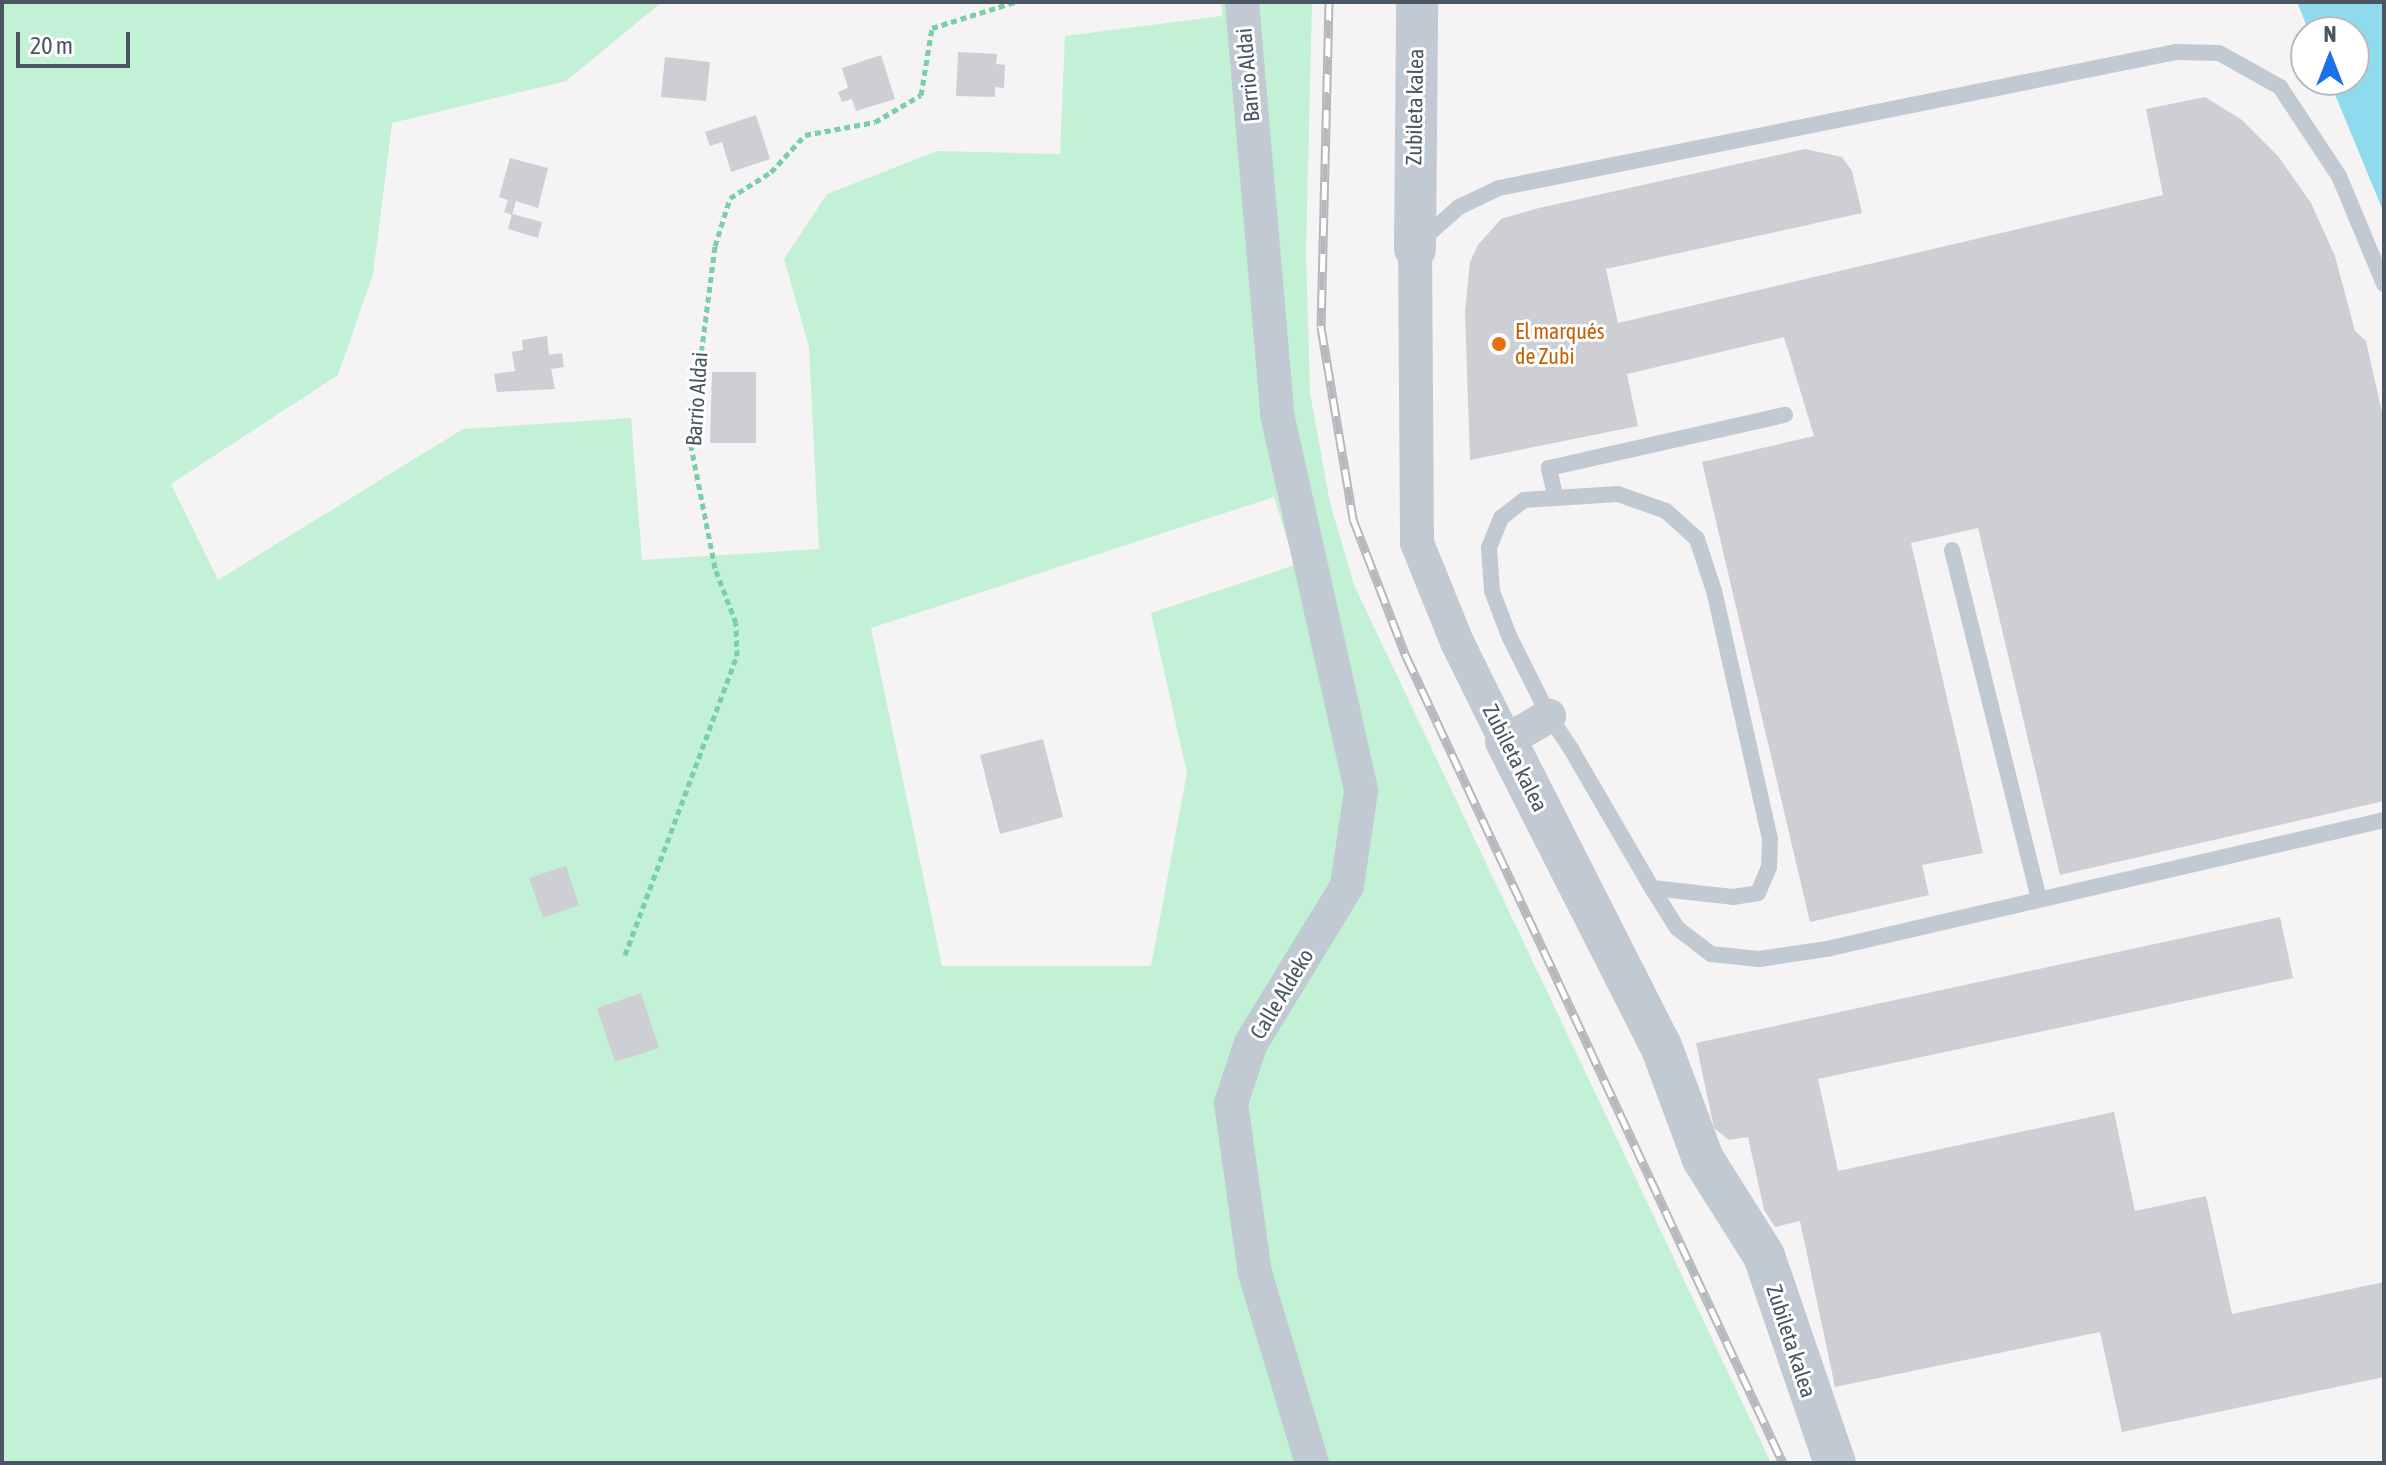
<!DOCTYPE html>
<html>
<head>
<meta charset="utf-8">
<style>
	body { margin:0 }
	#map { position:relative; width:2386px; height:1465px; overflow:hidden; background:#f5f3f3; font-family:"Asap Condensed",sans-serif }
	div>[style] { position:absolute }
	.green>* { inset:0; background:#c3f1d5 }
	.water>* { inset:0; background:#90daee }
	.building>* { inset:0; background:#cdcfd5 }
	.path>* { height:5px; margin-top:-2.5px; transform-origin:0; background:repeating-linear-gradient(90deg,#7ad0a6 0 6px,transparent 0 10px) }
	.service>* { height:16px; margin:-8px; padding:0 8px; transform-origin:8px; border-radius:8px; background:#c1cad2 }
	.minor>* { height:34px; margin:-17px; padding:0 17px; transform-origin:17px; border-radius:17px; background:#c1cad2 }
	.tertiary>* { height:42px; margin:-21px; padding:0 21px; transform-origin:21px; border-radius:21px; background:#c1cad2 }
	.rail>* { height:9px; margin-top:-4.5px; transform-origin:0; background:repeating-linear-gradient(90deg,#fff 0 18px,#b5b8bd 0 36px); box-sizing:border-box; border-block:2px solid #b5b8bd }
	.dots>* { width:22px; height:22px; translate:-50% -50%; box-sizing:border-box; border:4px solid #fff; border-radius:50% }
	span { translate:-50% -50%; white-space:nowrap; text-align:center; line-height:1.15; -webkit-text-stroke:6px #fff; paint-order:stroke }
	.street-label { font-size:22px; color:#4a5661 }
	.food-label { font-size:22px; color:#c56008 }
	.left { translate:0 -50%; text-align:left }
	.frame { position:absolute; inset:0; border:4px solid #4a5661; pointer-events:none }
	.north { position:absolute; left:2290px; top:16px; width:80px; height:80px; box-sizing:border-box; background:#fff; border:2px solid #b7bbc0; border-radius:50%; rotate:0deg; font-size:22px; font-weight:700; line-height:32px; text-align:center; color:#4a5661 }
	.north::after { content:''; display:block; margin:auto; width:28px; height:36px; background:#1a73e8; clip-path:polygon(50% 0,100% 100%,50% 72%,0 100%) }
	.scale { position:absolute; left:16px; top:32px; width:114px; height:36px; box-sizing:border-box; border:4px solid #4a5661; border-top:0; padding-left:10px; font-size:24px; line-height:28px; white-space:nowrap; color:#4a5661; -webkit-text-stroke:6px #fff; paint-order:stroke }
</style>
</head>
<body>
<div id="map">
	<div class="green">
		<i style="clip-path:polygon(evenodd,2px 2px,662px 2px,566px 81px,392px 123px,373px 274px,338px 375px,171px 484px,218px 580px,463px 429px,631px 418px,642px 560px,819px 549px,809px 347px,784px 259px,827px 194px,937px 151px,1060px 154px,1065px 36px,1222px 16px,1221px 2px,1312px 2px,1306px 253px,1310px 393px,1330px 503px,1354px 585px,1771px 1463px,2px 1463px,2px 2px,1274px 497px,1295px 565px,1151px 613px,1187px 773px,1151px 966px,942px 966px,871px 628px,1274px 497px)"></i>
	</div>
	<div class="water">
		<i style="clip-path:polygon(2297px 2px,2384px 2px,2384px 213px,2329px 80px,2354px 80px,2354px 32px,2309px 32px)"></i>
	</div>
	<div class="building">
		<i style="clip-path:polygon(958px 52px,997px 54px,996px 64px,1005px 65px,1004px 88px,995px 87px,995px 97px,956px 96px)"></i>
		<i style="clip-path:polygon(881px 55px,895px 99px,856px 111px,852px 99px,842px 102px,838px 92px,848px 88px,842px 68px)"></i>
		<i style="clip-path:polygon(665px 57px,710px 62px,706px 101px,661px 97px)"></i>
		<i style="clip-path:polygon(2205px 97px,2242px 120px,2278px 156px,2311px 203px,2335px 256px,2355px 331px,2366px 341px,2384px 421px,2384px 801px,2060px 875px,1978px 528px,1911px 543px,1983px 853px,1922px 865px,1929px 895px,1810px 922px,1702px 462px,1814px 436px,1784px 337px,1627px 374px,1638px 426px,1470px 460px,1465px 312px,1470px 262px,1478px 245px,1501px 219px,1539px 208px,1805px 149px,1842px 157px,1852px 171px,1862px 213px,1606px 269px,1618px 323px,2163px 195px,2146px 109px)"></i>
		<i style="clip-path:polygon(756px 115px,770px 159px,731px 172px,722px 142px,710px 146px,705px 132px)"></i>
		<i style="clip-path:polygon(510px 158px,548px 168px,538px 208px,516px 201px,512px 215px,504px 212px,508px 200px,499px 197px)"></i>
		<i style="clip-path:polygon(512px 214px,542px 222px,538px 238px,508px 229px)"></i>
		<i style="clip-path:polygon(547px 336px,549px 355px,562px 353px,564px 367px,551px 369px,555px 389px,497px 392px,494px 374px,515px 371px,512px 352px,523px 350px,522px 340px)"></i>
		<i style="clip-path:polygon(712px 372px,756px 372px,756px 443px,710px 443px)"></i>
		<i style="clip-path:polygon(1043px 739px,1063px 817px,1000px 834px,980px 755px)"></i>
		<i style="clip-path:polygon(566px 866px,579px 905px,543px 918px,529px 878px)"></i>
		<i style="clip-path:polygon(2280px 917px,2293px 978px,1818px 1079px,1838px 1171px,2114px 1112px,2135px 1211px,2206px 1196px,2232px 1314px,2384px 1282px,2384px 1377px,2122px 1432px,2100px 1332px,1835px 1387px,1800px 1221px,1775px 1227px,1764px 1210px,1748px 1137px,1729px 1140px,1714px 1128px,1696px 1043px)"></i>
		<i style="clip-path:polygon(641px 993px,659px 1048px,615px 1062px,597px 1008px)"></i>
	</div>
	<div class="path">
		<i style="left:625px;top:955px;width:319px;rotate:-69.5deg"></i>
		<i style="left:737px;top:656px;width:33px;rotate:-92deg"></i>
		<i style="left:736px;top:623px;width:59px;rotate:-110.9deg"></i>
		<i style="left:715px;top:568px;width:129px;rotate:-101.1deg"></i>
		<i style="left:690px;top:441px;width:197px;rotate:-82.7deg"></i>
		<i style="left:715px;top:246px;width:50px;rotate:-72.6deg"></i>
		<i style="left:730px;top:198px;width:49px;rotate:-32.4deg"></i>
		<i style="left:771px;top:172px;width:50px;rotate:-47.4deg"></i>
		<i style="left:805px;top:135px;width:71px;rotate:-10.5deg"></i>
		<i style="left:875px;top:122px;width:53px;rotate:-30.4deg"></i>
		<i style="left:921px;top:95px;width:68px;rotate:-80.7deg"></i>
		<i style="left:932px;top:28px;width:87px;rotate:-17.4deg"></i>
	</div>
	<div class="service">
		<i style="left:1424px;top:238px;width:47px;rotate:-41.5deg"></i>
		<i style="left:1459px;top:207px;width:44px;rotate:-25.4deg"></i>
		<i style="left:1499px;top:188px;width:691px;rotate:-11.36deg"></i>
		<i style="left:2176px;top:52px;width:43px;rotate:1.3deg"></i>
		<i style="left:2219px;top:53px;width:70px;rotate:29.1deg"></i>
		<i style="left:2280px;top:87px;width:107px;rotate:56.5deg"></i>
		<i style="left:2339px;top:176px;width:117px;rotate:67.4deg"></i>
		<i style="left:1555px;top:495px;width:28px;rotate:-103deg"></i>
		<i style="left:1549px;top:468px;width:242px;rotate:-12.7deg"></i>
		<i style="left:1952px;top:550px;width:360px;rotate:76deg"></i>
		<i style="left:1652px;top:888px;width:81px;rotate:6.3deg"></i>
		<i style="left:1733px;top:897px;width:25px;rotate:-9deg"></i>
		<i style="left:1758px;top:893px;width:28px;rotate:-67deg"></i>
		<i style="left:1769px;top:867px;width:28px;rotate:-88deg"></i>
		<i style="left:1770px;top:839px;width:254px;rotate:-102.7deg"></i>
		<i style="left:1714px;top:591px;width:55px;rotate:-108.1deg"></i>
		<i style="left:1697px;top:539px;width:42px;rotate:-137.9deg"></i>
		<i style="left:1666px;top:511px;width:51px;rotate:-160.5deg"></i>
		<i style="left:1618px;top:494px;width:94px;rotate:176.3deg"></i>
		<i style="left:1524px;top:500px;width:29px;rotate:142deg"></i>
		<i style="left:1501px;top:518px;width:32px;rotate:112deg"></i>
		<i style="left:1489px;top:548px;width:43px;rotate:86deg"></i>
		<i style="left:1492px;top:591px;width:48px;rotate:69.3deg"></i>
		<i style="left:1509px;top:636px;width:89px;rotate:63.4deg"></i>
		<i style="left:1549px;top:716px;width:40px;rotate:56deg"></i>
		<i style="left:1571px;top:749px;width:161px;rotate:59.8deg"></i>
		<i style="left:1652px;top:888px;width:47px;rotate:58deg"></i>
		<i style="left:1677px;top:928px;width:43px;rotate:37.4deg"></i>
		<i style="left:1711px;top:954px;width:48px;rotate:5.9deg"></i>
		<i style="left:1759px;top:959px;width:69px;rotate:-8.4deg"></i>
		<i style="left:1827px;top:949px;width:572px;rotate:-13.04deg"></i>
	</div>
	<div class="minor">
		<i style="left:1242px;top:2px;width:413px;rotate:85.1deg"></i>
		<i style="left:1277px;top:414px;width:386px;rotate:77.4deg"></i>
		<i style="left:1361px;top:791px;width:96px;rotate:98.4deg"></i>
		<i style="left:1347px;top:886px;width:184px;rotate:121.4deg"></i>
		<i style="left:1251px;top:1043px;width:63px;rotate:108.4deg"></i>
		<i style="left:1231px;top:1103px;width:172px;rotate:82deg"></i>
		<i style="left:1255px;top:1273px;width:198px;rotate:73.3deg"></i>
		<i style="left:1415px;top:249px;width:294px;rotate:89.6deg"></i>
		<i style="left:1417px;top:543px;width:107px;rotate:68deg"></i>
		<i style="left:1457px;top:642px;width:110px;rotate:63.7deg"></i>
		<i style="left:1506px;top:741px;width:50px;rotate:-30.2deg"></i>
	</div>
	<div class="tertiary">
		<i style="left:1415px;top:249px;width:247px;rotate:-89.5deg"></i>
		<i style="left:1506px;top:741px;width:342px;rotate:63.1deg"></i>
		<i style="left:1661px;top:1046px;width:121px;rotate:69.6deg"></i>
		<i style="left:1703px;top:1159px;width:115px;rotate:57.8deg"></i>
		<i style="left:1764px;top:1256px;width:219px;rotate:71.1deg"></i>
	</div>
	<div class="rail">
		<i style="left:1329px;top:2px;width:325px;rotate:91.4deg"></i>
		<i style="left:1321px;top:327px;width:195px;rotate:80.5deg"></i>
		<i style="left:1353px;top:519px;width:147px;rotate:68.9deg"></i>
		<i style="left:1406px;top:656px;width:891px;rotate:64.96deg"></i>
	</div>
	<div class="dots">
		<i style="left:1499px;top:344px;background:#e8710a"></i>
	</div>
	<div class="street-label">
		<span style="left:1248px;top:75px;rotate:-95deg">Barrio Aldai</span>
		<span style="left:1415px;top:107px;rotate:-89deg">Zubileta kalea</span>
		<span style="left:697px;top:399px;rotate:-86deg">Barrio Aldai</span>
		<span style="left:1515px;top:758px;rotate:63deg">Zubileta kalea</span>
		<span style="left:1282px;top:994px;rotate:-59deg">Calle Aldeko</span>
		<span style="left:1791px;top:1341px;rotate:72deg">Zubileta kalea</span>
	</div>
	<div class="food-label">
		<span class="left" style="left:1515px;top:344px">El marqués<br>de Zubi</span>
	</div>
	<div class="frame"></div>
	<div class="north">N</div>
	<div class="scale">20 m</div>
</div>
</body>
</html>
